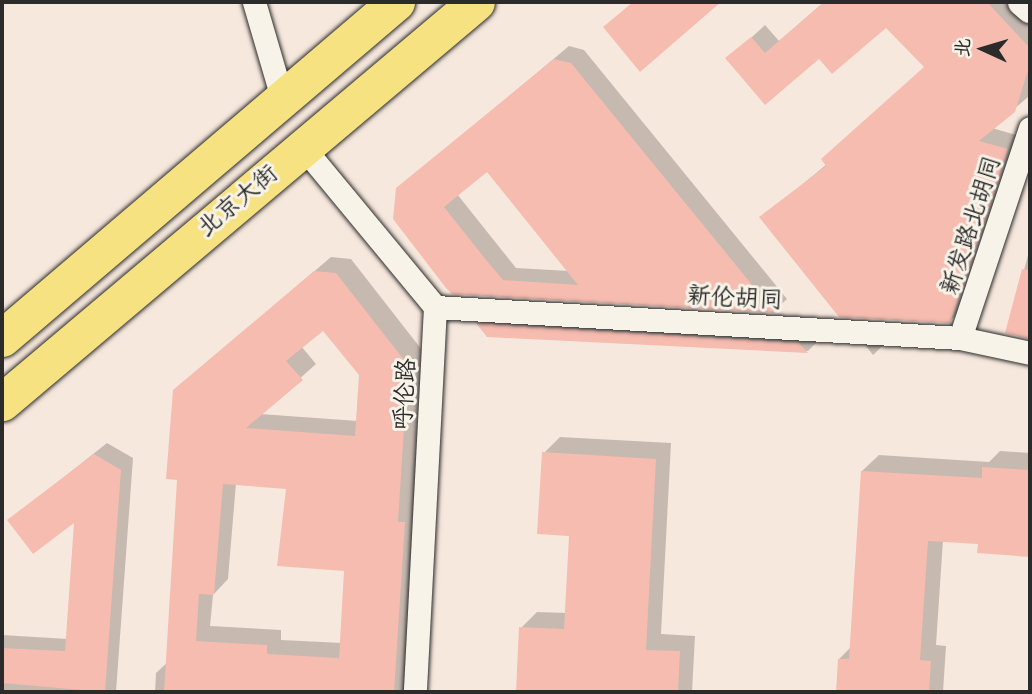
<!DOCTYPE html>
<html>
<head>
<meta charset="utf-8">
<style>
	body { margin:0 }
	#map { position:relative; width:1032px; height:694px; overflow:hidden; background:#f7e8dd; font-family:Delius,"LXGW WenKai TC",sans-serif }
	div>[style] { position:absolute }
	.shadow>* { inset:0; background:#0003 }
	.building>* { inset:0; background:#f6bcb0 }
	.roads { filter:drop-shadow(0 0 2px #2b2b2b) drop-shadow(0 0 2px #2b2b2b) }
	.minor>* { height:23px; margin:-11.5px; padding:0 11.5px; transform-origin:11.5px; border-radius:11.5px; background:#f7f3e8 }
	.tertiary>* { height:28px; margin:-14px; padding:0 14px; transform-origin:14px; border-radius:14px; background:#f7f3e8 }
	.primary>* { height:37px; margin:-18.5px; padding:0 18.5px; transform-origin:18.5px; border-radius:18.5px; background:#f6e281 }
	span { translate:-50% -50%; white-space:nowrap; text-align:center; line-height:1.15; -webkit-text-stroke:6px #f7f3e8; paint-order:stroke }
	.street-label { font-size:24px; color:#2b2b2b }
	.frame { position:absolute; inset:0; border:4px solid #2b2b2b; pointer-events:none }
	.north { position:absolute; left:948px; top:14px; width:70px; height:70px; -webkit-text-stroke:5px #f7f3e8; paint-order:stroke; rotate:274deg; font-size:19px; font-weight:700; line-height:28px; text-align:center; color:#2b2b2b }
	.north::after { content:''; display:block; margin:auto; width:24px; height:32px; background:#2b2b2b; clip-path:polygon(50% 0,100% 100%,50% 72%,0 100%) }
</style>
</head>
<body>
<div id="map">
	<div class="shadow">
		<i style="clip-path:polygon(824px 2px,1012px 2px,1030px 21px,1028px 97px,992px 128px,1020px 136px,963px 308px,949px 322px,762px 218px,827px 164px,926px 67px,887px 26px,819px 56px,728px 59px,765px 25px,779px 41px)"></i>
		<i style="clip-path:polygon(evenodd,569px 46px,584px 50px,787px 299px,774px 311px,453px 292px,398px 189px,569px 46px,488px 170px,569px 271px,516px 268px,457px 194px,488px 170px)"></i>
		<i style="clip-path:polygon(1030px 248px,1030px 338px,1007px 332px)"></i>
		<i style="clip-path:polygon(evenodd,331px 257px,351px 259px,422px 350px,408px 692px,155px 692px,156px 673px,168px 662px,179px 479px,175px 390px,331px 257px,323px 328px,361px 374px,358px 421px,260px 414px,316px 364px,301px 346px,323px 328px,331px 257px,236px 483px,288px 487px,346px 569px,342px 643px,281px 640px,281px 630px,210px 626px,213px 595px,228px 579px,236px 483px)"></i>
		<i style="clip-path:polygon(493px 310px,822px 337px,808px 351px,567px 339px,479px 324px)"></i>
		<i style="clip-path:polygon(878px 334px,894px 335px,873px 355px,866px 346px)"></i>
		<i style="clip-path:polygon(560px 437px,671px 443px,661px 634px,695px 636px,692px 692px,518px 692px,521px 628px,537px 612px,567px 613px,571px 534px,544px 453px)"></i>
		<i style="clip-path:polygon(107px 443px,133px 458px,116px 692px,2px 692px,2px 635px,68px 639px,76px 519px,10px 520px)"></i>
		<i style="clip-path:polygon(1000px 451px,1030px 453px,1030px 555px,979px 552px,980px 542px,943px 540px,936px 645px,946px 646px,943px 692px,837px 692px,839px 659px,851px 647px,862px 471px,879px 455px,989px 462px)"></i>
	</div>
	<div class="building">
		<i style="clip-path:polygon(633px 2px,721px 2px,640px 72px,603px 27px)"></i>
		<i style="clip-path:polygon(824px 2px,987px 2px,1030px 48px,1030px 64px,1015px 112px,979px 141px,1008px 149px,950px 323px,839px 317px,759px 217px,826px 166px,821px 159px,924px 67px,886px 28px,832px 74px,819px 59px,765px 105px,725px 58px,751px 37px,765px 53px)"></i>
		<i style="clip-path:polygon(evenodd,554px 59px,571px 63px,775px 313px,452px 294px,446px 288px,393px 219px,396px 188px,554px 59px,487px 172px,578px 285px,503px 280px,487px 261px,444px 207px,487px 172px)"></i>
		<i style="clip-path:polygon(1022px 269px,1030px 270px,1030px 339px,1005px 333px)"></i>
		<i style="clip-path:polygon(evenodd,314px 271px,336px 273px,408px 365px,398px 522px,405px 522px,394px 692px,164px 692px,177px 480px,166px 479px,173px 390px,314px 271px,323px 331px,359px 375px,355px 436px,246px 428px,303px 380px,286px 361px,323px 331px,314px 271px,223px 484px,286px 489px,277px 566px,344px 571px,339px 658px,267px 654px,267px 645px,196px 641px,199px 594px,214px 595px,223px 484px)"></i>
		<i style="clip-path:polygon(476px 323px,799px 343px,808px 353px,487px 337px)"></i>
		<i style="clip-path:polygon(542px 452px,656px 459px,646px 650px,680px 651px,678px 692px,516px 692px,519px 627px,564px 629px,569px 536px,537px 534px)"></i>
		<i style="clip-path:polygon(94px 454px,121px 470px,105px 692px,2px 683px,2px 648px,65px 651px,74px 523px,33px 554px,7px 520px)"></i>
		<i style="clip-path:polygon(982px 467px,1030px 470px,1030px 557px,977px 553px,978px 544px,928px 541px,920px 660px,931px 661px,929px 692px,836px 692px,838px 659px,849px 659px,861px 471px,982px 478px)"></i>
	</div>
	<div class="roads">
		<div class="minor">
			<i style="left:254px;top:2px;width:100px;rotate:73.7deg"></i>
			<i style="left:302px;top:146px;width:209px;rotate:50.4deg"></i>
			<i style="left:435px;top:307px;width:386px;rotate:93deg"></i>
			<i style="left:435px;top:307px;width:526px;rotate:3.38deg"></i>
			<i style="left:960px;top:338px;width:72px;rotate:12.1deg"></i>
			<i style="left:960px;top:338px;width:221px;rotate:-71.6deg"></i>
		</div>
		<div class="tertiary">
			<i style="left:1022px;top:2px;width:11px;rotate:41deg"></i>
		</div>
		<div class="primary">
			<i style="left:2px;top:338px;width:518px;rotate:-40.46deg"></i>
			<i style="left:2px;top:402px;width:620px;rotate:-40.16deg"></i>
		</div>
	</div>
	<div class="street-label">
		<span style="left:237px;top:200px;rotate:-40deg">北京大街</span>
		<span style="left:970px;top:225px;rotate:-72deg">新发路北胡同</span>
		<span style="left:735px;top:297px;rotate:3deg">新伦胡同</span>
		<span style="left:404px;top:394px;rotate:-87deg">呼伦路</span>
	</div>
	<div class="frame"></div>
	<div class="north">北</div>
</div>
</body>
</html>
